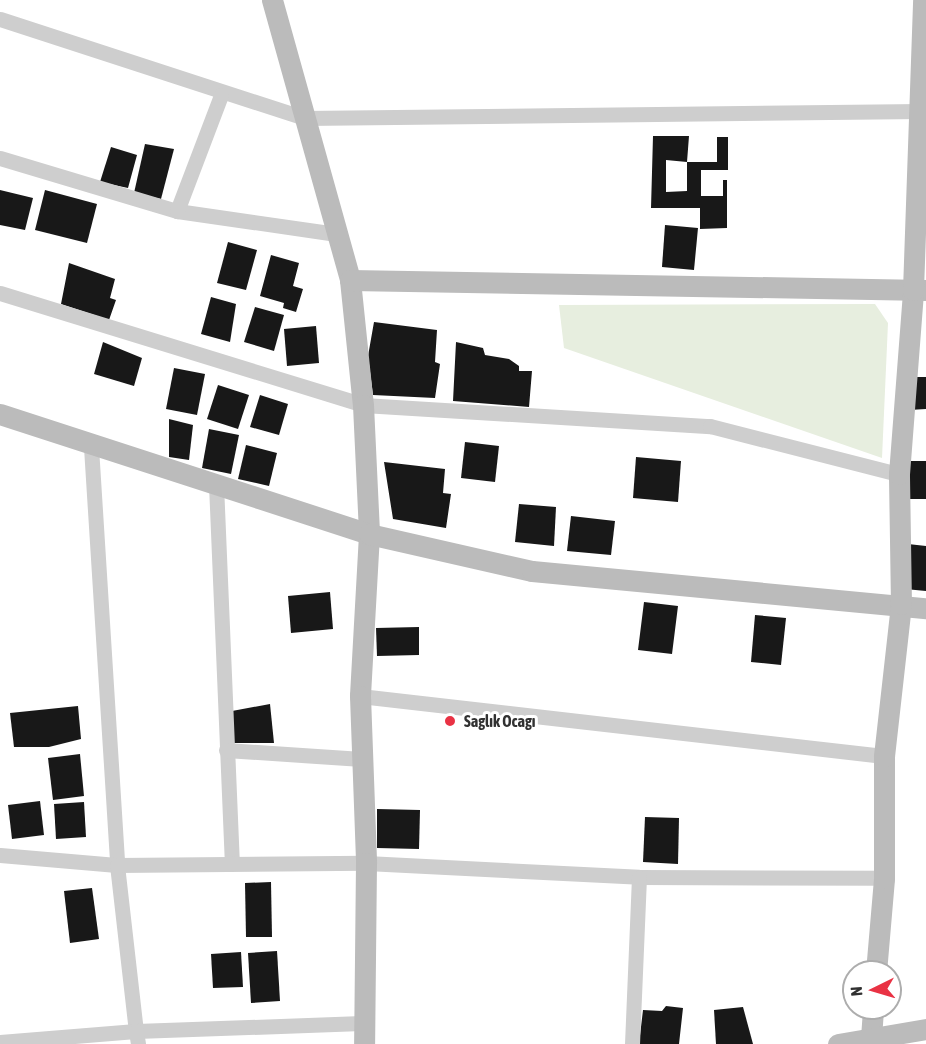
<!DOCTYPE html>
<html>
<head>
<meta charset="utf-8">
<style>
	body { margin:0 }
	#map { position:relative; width:926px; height:1044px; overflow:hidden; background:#fff; font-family:"Asap Condensed",sans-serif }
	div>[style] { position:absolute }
	.green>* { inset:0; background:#e7eedf }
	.building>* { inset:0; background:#181818 }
	.street>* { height:15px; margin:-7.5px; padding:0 7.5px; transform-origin:7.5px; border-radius:7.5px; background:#cecece }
	.secondary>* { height:21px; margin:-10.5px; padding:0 10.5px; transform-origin:10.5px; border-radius:10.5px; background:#bbb }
	.dots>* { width:16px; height:16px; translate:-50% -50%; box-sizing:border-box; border:3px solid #fff; border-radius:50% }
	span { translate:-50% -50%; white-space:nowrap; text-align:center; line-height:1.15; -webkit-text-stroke:6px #fff; paint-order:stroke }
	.poi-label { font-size:16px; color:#313131; font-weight:700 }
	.left { translate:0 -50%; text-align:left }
	.north { position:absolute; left:842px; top:960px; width:60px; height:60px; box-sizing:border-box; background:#fff; border:2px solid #adadad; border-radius:50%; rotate:265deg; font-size:16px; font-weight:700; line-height:24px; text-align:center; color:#313131 }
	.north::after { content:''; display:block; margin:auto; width:21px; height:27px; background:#e93244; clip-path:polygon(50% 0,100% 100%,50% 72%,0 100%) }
</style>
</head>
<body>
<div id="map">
	<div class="green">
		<i style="clip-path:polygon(875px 304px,888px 323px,882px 458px,564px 348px,559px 305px)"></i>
	</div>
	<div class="building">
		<i style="clip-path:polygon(653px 136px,689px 136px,687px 162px,666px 160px,666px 192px,687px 191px,687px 162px,717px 162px,717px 137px,728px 137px,728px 170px,701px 170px,701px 196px,723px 196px,723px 180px,727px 180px,727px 228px,700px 229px,700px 208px,651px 208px)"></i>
		<i style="clip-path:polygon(145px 144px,174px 149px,161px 199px,134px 193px)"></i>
		<i style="clip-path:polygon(111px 147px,137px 155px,128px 188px,100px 182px)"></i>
		<i style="clip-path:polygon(0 190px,33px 198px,25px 230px,0 225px)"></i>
		<i style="clip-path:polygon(45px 190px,97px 204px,87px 243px,35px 230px)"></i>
		<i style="clip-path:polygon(665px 225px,698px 228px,694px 270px,662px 267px)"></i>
		<i style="clip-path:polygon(228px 242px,257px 250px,246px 290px,217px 283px)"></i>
		<i style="clip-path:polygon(271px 255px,299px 263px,293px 286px,303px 289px,296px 312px,283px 308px,284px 303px,260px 296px)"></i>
		<i style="clip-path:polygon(69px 263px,115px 279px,110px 298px,116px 300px,109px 320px,61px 304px)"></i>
		<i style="clip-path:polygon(211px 297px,236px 304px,230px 342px,201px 334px)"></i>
		<i style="clip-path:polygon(255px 307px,284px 315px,274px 351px,244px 342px)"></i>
		<i style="clip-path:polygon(374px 322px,437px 330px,435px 362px,440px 364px,435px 398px,373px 395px,368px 356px)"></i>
		<i style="clip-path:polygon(316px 326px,319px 363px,287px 366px,284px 329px)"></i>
		<i style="clip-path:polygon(103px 342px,142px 358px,134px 386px,94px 374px)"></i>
		<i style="clip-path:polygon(456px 342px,483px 348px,485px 355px,509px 359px,519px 366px,519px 371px,532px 371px,529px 407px,453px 401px)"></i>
		<i style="clip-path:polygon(174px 368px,205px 374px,197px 415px,166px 409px)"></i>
		<i style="clip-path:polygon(908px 377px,926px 377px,926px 409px,909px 410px)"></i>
		<i style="clip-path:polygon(218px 385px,249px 395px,238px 429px,207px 419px)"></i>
		<i style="clip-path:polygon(260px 395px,288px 404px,279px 435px,250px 427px)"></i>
		<i style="clip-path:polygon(169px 419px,193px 425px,189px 460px,169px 457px)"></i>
		<i style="clip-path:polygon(209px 429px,239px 435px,231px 474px,202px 468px)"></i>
		<i style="clip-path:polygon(465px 442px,499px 446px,495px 482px,461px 478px)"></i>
		<i style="clip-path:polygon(246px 445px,277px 453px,269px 486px,238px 479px)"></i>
		<i style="clip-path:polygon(636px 457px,681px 461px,678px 502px,633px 498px)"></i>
		<i style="clip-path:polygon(907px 461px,926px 461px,926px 499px,907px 499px)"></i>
		<i style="clip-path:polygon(384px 462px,445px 469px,443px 493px,451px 494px,446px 528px,393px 519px)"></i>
		<i style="clip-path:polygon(519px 504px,556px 507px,554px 546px,515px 542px)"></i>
		<i style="clip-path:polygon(571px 516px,615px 521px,611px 555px,567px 551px)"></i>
		<i style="clip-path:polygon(908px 544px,926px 546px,926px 591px,905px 589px)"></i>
		<i style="clip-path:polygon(330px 592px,333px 629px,291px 633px,288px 596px)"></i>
		<i style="clip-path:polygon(644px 602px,678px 606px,672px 654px,638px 650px)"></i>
		<i style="clip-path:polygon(755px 615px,786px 618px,781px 665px,751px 662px)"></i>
		<i style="clip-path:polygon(419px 627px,419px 655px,377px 656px,376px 628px)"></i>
		<i style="clip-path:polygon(270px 704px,274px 743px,234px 743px,232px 711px)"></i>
		<i style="clip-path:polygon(78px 706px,81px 739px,49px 747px,14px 747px,10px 713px)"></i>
		<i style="clip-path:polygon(80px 754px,84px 796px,53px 800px,48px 758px)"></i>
		<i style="clip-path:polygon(40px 801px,44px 835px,12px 839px,8px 805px)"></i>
		<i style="clip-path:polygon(84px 802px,86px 837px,56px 839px,54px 804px)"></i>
		<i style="clip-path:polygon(377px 809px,420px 810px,419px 849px,377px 848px)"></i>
		<i style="clip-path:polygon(645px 817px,679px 818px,678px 864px,643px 862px)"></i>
		<i style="clip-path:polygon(271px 882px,272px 937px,246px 937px,245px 883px)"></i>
		<i style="clip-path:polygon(92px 888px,99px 939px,70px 943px,64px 891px)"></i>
		<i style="clip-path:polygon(277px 951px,280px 1001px,251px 1003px,248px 953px)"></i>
		<i style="clip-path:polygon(241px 952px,243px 987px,213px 988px,211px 954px)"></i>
		<i style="clip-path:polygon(666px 1006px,683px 1008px,679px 1044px,639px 1044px,643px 1010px,662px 1011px)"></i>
		<i style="clip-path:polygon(743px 1007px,753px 1044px,716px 1044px,714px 1010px)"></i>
	</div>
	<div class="street">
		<i style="left:0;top:19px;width:320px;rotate:18deg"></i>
		<i style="left:304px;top:118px;width:617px;rotate:-0.65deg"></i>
		<i style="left:0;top:158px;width:185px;rotate:16.7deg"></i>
		<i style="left:177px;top:211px;width:161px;rotate:8.2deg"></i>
		<i style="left:177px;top:211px;width:124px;rotate:-69.2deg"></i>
		<i style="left:0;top:293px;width:380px;rotate:17.1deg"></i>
		<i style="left:363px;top:405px;width:348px;rotate:3.5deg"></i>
		<i style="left:710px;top:426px;width:195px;rotate:14.3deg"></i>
		<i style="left:91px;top:447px;width:419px;rotate:86.4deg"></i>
		<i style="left:117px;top:865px;width:167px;rotate:83.5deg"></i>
		<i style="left:136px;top:1031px;width:226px;rotate:-2deg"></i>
		<i style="left:216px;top:484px;width:380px;rotate:87.6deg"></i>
		<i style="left:360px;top:696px;width:527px;rotate:6.53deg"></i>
		<i style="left:226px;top:750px;width:136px;rotate:3.8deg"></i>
		<i style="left:0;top:855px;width:117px;rotate:4.9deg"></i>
		<i style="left:117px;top:865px;width:249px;rotate:-0.5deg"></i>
		<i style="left:366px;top:863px;width:273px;rotate:2.9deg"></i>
		<i style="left:639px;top:877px;width:245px;rotate:0.2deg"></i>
		<i style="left:0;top:1042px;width:136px;rotate:-4.6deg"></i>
		<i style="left:136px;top:1031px;width:13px;rotate:81deg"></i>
		<i style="left:632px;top:1044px;width:167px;rotate:-87.6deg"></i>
	</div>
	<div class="secondary">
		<i style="left:272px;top:0;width:291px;rotate:74.4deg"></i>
		<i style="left:350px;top:280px;width:126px;rotate:84.1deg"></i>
		<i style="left:363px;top:405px;width:129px;rotate:87.3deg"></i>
		<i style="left:369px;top:534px;width:162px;rotate:93.2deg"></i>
		<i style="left:360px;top:696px;width:167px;rotate:87.9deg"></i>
		<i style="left:366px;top:863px;width:181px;rotate:90.6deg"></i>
		<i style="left:350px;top:280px;width:576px;rotate:0.99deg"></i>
		<i style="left:0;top:414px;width:388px;rotate:18deg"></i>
		<i style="left:369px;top:534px;width:167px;rotate:12.8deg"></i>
		<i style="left:532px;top:571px;width:396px;rotate:5.4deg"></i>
		<i style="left:876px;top:972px;width:94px;rotate:-85.1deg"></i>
		<i style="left:884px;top:878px;width:122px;rotate:-90deg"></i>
		<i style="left:884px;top:756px;width:153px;rotate:-83.6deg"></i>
		<i style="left:901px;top:604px;width:130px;rotate:-90.9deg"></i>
		<i style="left:899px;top:474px;width:185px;rotate:-85.6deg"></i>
		<i style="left:913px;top:290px;width:290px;rotate:-88deg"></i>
		<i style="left:871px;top:1038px;width:30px;rotate:-86deg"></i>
		<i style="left:838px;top:1044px;width:89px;rotate:-9.7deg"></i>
	</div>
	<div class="dots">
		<i style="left:450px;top:721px;background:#e93244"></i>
	</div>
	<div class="poi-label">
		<span class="left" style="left:464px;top:721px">Saglık Ocagı</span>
	</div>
	<div class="north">N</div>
</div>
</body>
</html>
